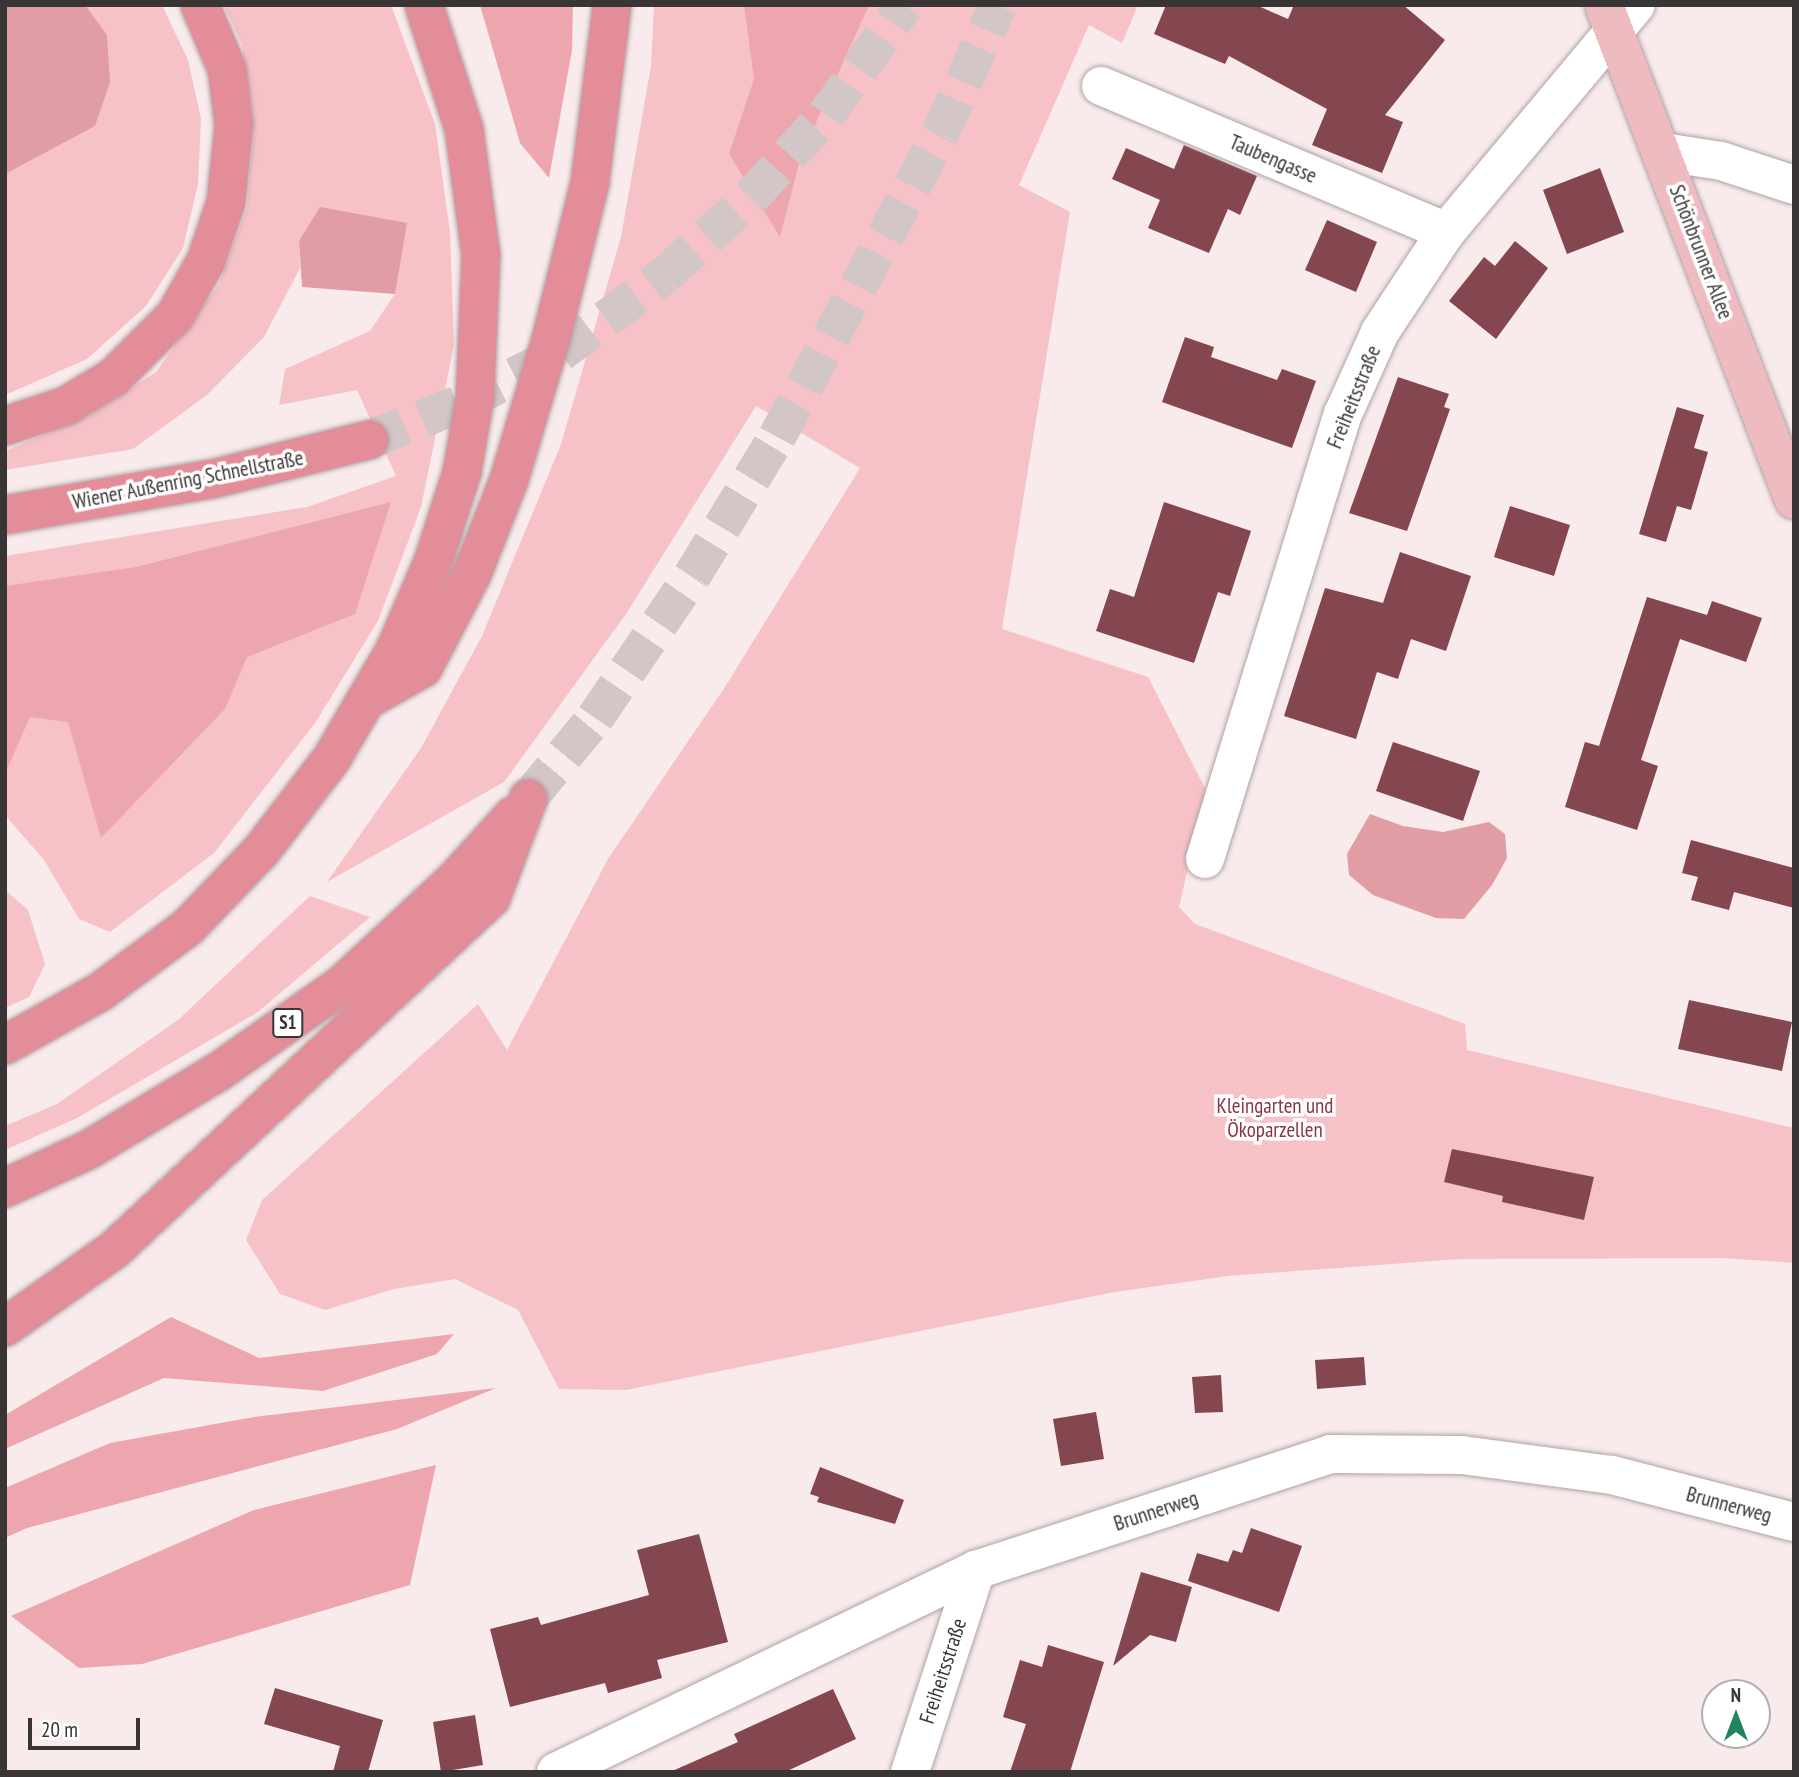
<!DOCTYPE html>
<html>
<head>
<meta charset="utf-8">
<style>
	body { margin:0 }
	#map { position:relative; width:1799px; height:1777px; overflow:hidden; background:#f9eaeb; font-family:"PT Sans Narrow",sans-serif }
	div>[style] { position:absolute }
	.green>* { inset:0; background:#f7c2c7 }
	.forest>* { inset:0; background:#eda6ae }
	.water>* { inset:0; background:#e29ca4 }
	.building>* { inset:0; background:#84464f }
	.highway-tunnel>* { height:38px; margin-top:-19px; transform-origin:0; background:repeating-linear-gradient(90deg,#d3c6c7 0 38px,transparent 0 57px) }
	.roads { filter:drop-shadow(0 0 2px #b0a2a4) drop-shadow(0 0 2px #b0a2a4) }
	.minor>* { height:38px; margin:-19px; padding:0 19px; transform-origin:19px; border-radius:19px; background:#fff }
	.major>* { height:38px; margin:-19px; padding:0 19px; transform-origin:19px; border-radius:19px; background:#eebbc1 }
	.highway>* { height:38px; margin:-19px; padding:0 19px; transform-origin:19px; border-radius:19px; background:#e38d98 }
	span { translate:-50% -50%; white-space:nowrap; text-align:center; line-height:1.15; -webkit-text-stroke:7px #fff; paint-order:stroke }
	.shield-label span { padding:2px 5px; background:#fff; border:2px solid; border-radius:5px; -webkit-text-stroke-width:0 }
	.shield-label { font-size:19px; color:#3a3535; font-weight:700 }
	.street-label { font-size:21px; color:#3a3535 }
	.park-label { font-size:21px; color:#893544 }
	.frame { position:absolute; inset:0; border:7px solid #3a3535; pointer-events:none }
	.north { position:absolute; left:1701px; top:1679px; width:70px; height:70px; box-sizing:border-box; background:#fff; border:2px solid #b0aeae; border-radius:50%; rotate:0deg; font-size:19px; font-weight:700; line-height:28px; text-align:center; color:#3a3535 }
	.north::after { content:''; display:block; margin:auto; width:24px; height:32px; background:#22835c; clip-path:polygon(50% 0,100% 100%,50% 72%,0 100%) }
	.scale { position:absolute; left:28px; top:1718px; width:112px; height:32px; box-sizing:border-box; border:4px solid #3a3535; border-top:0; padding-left:9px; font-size:21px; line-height:24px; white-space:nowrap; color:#3a3535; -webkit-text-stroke:5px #fff; paint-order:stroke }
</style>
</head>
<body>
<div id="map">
	<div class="green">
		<i style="clip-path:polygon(5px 5px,162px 5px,188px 60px,201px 119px,198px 184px,183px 248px,146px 306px,87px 359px,5px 395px)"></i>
		<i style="clip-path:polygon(224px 5px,391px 5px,435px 124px,450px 232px,454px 345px,421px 507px,378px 621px,315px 723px,214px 853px,110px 932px,79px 919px,44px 860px,5px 815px,5px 556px,307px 507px,396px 476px,357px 390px,279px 405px,285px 369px,370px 331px,395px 294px,406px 223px,299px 241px,300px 268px,264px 337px,207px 395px,133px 449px,5px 470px,5px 451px,87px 417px,156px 372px,219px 284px,247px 208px,254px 127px,242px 45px)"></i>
		<i style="clip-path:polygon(654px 5px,1138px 5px,1122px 43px,1089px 25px,1019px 185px,1070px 212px,1002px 629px,1148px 677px,1206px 790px,1179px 907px,1195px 924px,1465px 1024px,1467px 1050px,1794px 1128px,1794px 1263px,1723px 1258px,1460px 1259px,1228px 1276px,1115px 1292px,626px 1390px,559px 1389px,518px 1310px,455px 1279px,394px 1289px,325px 1310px,280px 1294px,246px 1240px,262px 1200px,478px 1004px,507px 1050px,608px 859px,725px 687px,860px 468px,756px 406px,626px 614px,504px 782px,327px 882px,421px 748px,482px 636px,561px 444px,621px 237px,651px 66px)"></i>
		<i style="clip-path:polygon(5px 890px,28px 910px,45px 964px,29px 997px,5px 1008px)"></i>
		<i style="clip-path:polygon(310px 896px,370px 917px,258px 1012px,77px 1118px,5px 1150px,5px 1126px,57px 1104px,178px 1020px)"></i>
	</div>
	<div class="forest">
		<i style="clip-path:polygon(480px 5px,573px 5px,572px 50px,549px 178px,520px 143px)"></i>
		<i style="clip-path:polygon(744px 5px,869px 5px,801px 156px,780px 237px,729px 154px,754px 79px)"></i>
		<i style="clip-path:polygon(391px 502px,355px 614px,247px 657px,225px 709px,101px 838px,68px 722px,30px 717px,5px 774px,5px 586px,136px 567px)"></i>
		<i style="clip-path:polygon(171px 1317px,259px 1358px,454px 1334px,437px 1354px,323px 1391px,164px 1378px,5px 1449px,5px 1415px)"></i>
		<i style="clip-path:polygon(496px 1388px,397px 1429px,27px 1528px,5px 1538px,5px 1488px,110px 1443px,254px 1417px)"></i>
		<i style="clip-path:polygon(436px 1465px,410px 1585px,142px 1664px,79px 1668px,11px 1616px,254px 1510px)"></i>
	</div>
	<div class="water">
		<i style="clip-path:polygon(5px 5px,85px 5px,107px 35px,110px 82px,95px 126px,5px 174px)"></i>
		<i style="clip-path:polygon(320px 207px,407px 223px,395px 294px,302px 287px,299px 241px)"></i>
		<i style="clip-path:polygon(1370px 814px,1403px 826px,1443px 832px,1489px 822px,1505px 834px,1507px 858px,1492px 885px,1464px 919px,1436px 918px,1373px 895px,1349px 875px,1347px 854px)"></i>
	</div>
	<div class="building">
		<i style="clip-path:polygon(1166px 5px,1256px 5px,1288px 19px,1294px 5px,1403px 5px,1445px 40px,1385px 115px,1403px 122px,1382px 173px,1312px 145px,1327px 109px,1229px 56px,1225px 64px,1154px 34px)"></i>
		<i style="clip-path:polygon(1184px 145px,1257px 176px,1240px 215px,1228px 209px,1209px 253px,1148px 228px,1160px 200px,1112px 179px,1126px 148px,1174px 169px)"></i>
		<i style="clip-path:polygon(1600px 168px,1624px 232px,1567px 254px,1543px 190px)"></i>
		<i style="clip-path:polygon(1327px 220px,1377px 242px,1356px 292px,1305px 270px)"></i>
		<i style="clip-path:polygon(1515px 241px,1548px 268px,1496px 339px,1449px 301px,1484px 257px,1495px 266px)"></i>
		<i style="clip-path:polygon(1185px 337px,1214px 347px,1211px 357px,1277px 380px,1282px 369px,1316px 381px,1292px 448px,1162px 402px)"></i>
		<i style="clip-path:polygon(1398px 377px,1449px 394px,1444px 407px,1450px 409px,1407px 531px,1349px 513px)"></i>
		<i style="clip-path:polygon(1677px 407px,1704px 415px,1694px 448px,1708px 452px,1691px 510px,1677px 506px,1666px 542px,1639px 534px)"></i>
		<i style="clip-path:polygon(1164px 502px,1251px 531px,1230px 596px,1218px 592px,1194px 663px,1096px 631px,1110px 589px,1134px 597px)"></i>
		<i style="clip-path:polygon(1510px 506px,1570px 525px,1554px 576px,1494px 557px)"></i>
		<i style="clip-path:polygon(1400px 552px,1471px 576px,1446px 651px,1411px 639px,1398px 679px,1377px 672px,1356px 739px,1284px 716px,1325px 588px,1383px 603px)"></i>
		<i style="clip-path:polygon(1647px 597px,1707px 615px,1712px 601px,1762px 618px,1746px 662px,1680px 639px,1641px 760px,1658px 766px,1637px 830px,1565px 807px,1585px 742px,1599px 746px)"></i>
		<i style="clip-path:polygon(1393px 742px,1480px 771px,1463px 821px,1376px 791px)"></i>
		<i style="clip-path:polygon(1691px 840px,1794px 868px,1794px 908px,1734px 892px,1729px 910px,1691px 900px,1698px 877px,1682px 873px)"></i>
		<i style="clip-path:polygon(1689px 1000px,1792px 1022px,1782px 1071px,1678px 1049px)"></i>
		<i style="clip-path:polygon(1452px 1149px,1594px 1177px,1584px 1220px,1502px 1202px,1503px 1196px,1444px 1182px)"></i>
		<i style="clip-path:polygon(1364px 1357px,1366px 1385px,1317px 1389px,1315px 1360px)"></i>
		<i style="clip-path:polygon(1221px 1375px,1223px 1412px,1195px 1413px,1192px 1377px)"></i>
		<i style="clip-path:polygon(1096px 1412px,1104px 1459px,1061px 1466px,1053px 1419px)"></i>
		<i style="clip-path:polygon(820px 1467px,904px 1500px,895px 1524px,817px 1502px,819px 1497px,810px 1494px)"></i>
		<i style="clip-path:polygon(1251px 1528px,1302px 1546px,1279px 1612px,1188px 1581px,1197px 1553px,1228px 1562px,1233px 1550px,1242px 1553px)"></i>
		<i style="clip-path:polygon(699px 1534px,728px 1642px,657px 1660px,662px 1678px,608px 1693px,605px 1683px,510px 1707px,490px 1629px,538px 1617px,541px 1625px,649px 1595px,637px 1550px)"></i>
		<i style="clip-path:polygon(1141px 1572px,1192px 1587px,1176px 1642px,1150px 1635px,1113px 1666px)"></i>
		<i style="clip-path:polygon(1048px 1645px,1104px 1662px,1070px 1772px,1010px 1772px,1026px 1724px,1003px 1717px,1020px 1660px,1042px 1667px)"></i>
		<i style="clip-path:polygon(275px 1688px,383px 1720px,368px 1772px,333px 1772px,340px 1746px,264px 1724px)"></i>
		<i style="clip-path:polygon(833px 1689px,856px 1739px,785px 1772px,670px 1772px,738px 1742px,734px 1734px)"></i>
		<i style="clip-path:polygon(475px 1715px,483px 1765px,441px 1772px,433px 1722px)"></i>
	</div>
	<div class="highway-tunnel">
		<i style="left:369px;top:440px;width:102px;rotate:-21.8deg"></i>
		<i style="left:464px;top:402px;width:108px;rotate:-27deg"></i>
		<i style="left:560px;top:353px;width:131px;rotate:-36.6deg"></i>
		<i style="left:665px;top:275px;width:116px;rotate:-42.2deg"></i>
		<i style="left:751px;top:197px;width:111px;rotate:-47.6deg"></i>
		<i style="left:826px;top:115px;width:135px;rotate:-54.3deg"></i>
		<i style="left:528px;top:799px;width:105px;rotate:-50.4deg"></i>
		<i style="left:595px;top:718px;width:172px;rotate:-55.7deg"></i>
		<i style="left:692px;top:576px;width:163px;rotate:-58.6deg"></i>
		<i style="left:777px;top:437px;width:344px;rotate:-61.7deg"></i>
		<i style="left:940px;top:134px;width:141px;rotate:-65.8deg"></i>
	</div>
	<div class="roads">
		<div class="minor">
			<i style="left:1101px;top:86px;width:375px;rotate:22.9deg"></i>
			<i style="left:1663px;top:152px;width:59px;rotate:8.8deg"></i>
			<i style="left:1721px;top:161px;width:77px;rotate:18.2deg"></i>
			<i style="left:1205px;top:859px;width:466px;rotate:-72.8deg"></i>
			<i style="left:1343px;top:414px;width:90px;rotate:-65.7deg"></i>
			<i style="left:1380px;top:332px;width:120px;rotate:-56.6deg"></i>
			<i style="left:1446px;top:232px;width:296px;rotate:-50.1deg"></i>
			<i style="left:556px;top:1772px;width:466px;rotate:-25.7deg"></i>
			<i style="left:976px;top:1570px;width:373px;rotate:-18.1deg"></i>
			<i style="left:1330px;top:1454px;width:132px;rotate:0.4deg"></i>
			<i style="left:1462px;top:1455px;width:151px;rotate:7.6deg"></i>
			<i style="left:1612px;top:1475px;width:188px;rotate:14.5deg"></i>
			<i style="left:910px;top:1772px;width:213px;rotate:-71.9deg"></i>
		</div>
		<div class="major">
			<i style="left:1604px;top:5px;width:530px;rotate:69deg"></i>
		</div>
		<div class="highway">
			<i style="left:5px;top:426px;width:64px;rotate:-18.2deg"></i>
			<i style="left:66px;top:406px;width:56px;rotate:-31.1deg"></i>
			<i style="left:114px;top:377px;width:86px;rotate:-45deg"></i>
			<i style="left:175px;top:316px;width:63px;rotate:-60.6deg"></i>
			<i style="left:206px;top:261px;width:62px;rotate:-71.3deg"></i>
			<i style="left:226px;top:202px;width:77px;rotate:-84.1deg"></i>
			<i style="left:234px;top:125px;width:56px;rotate:-97.1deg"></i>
			<i style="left:227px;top:69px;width:69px;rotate:-112.9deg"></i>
			<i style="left:5px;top:515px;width:210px;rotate:-9.9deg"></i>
			<i style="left:212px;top:479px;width:162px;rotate:-14deg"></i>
			<i style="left:366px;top:700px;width:65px;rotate:-29.3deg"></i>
			<i style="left:423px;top:668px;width:106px;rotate:-62.5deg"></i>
			<i style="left:472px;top:574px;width:101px;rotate:-68.5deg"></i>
			<i style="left:509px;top:480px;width:147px;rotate:-73.4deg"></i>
			<i style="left:551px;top:339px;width:162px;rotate:-76deg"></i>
			<i style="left:590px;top:182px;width:178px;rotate:-82.9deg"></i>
			<i style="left:5px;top:1045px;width:109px;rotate:-29.2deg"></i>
			<i style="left:100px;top:992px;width:109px;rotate:-36.5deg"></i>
			<i style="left:188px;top:927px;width:105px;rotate:-46.2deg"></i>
			<i style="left:261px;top:851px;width:117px;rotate:-52.6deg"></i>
			<i style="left:332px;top:758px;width:125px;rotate:-59.7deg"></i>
			<i style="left:395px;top:650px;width:96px;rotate:-66.6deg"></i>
			<i style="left:433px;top:562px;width:95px;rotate:-72.1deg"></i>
			<i style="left:462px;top:472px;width:76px;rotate:-80.2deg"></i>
			<i style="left:475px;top:397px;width:141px;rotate:-87.6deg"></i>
			<i style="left:481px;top:256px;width:128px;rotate:-97.6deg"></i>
			<i style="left:464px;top:129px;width:130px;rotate:-107.9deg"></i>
			<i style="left:5px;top:1188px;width:91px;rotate:-24.6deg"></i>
			<i style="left:88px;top:1150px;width:152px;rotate:-31deg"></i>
			<i style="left:218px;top:1072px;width:153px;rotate:-35.1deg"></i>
			<i style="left:343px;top:984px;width:151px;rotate:-42.9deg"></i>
			<i style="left:454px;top:881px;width:88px;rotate:-47.8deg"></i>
			<i style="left:5px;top:1327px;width:135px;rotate:-35.3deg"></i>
			<i style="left:115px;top:1249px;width:514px;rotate:-43.03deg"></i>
			<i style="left:491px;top:898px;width:106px;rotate:-69.5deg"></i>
		</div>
	</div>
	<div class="shield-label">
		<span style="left:288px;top:1023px">S1</span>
	</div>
	<div class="street-label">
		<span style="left:1273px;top:159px;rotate:23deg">Taubengasse</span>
		<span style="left:1701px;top:252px;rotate:69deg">Schönbrunner Allee</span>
		<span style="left:1354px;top:397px;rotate:-68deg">Freiheitsstraße</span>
		<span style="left:188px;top:480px;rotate:-11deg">Wiener Außenring Schnellstraße</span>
		<span style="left:1729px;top:1505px;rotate:15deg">Brunnerweg</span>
		<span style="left:1156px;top:1511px;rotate:-18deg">Brunnerweg</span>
		<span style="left:943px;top:1671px;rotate:-72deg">Freiheitsstraße</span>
	</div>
	<div class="park-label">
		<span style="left:1275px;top:1118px">Kleingarten und<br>Ökoparzellen</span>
	</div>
	<div class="frame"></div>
	<div class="north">N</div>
	<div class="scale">20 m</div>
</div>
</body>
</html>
